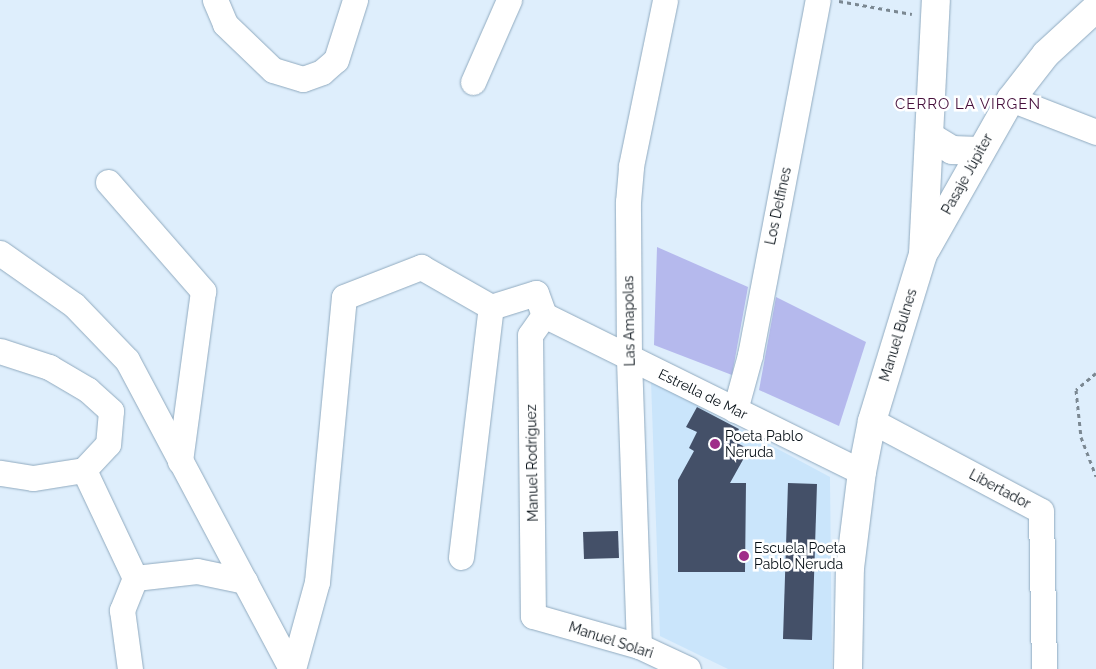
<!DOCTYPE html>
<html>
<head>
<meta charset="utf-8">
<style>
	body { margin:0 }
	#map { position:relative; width:1096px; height:669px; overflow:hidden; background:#deeefc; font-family:Raleway,sans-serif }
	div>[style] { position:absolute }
	.built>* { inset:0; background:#cae5fb }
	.green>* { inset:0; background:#b5b9ed }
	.building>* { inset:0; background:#445068 }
	.path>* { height:3px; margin-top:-1.5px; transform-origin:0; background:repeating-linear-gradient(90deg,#7b8892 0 4px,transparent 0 8px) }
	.roads { filter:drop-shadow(0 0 1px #90aabf) drop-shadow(0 0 1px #90aabf) }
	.minor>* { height:25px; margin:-12.5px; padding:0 12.5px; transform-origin:12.5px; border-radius:12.5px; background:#fff }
	.tertiary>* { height:28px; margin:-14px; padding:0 14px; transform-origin:14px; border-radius:14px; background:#fff }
	.dots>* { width:14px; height:14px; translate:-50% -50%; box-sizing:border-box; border:2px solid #fff; border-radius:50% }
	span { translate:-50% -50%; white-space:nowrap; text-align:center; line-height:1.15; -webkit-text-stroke:5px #fff; paint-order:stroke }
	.street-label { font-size:14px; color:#060f16 }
	.poi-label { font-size:14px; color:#060f16 }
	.left { translate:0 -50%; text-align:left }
	.neighbourhood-label { font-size:15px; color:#46103c; letter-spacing:1px }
</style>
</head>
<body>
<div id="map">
	<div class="built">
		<i style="clip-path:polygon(651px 381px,830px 477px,832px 669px,728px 669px,660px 636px)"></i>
	</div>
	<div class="green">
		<i style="clip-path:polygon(657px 247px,748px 287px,732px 375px,654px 345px)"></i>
		<i style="clip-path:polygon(776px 297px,866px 342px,839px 426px,759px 390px)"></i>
	</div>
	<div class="building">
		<i style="clip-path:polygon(697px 407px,739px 429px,733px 441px,749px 449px,730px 483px,746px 483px,745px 572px,678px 572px,678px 480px,694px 451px,689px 448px,697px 432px,686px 427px)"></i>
		<i style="clip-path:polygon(788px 483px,817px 484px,812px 640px,783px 639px)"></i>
		<i style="clip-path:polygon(618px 531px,619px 558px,584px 559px,583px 532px)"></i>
	</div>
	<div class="path">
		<i style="left:839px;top:1px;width:74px;rotate:10.1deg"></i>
		<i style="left:1096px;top:373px;width:26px;rotate:140deg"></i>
		<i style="left:1076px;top:390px;width:47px;rotate:83.9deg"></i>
		<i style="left:1081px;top:437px;width:42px;rotate:69deg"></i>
	</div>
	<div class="roads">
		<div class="minor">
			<i style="left:215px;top:0;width:26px;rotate:67deg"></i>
			<i style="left:225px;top:24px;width:66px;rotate:43.8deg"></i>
			<i style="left:273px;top:70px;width:31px;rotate:17deg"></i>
			<i style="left:303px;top:79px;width:20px;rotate:-20deg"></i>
			<i style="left:322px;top:72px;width:18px;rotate:-41deg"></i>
			<i style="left:336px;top:60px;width:63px;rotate:-72.4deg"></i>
			<i style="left:473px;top:82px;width:90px;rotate:-66.3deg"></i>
			<i style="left:1011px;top:99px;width:91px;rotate:21.2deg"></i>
			<i style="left:108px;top:182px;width:145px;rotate:48.9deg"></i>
			<i style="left:203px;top:291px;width:172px;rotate:97.7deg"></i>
			<i style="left:0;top:253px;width:90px;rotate:35.1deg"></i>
			<i style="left:74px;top:305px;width:76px;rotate:46.1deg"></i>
			<i style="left:127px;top:360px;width:350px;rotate:62deg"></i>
			<i style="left:544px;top:315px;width:24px;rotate:125deg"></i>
			<i style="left:530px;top:335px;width:281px;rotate:89.4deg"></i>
			<i style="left:533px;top:616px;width:110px;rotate:15.8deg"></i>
			<i style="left:639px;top:646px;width:54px;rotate:25.1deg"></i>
			<i style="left:544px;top:315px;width:355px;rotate:26.3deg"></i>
			<i style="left:0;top:351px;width:52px;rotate:18.1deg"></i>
			<i style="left:49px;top:367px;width:45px;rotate:30.5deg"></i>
			<i style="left:88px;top:390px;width:31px;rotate:42deg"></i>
			<i style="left:111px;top:411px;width:33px;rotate:95deg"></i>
			<i style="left:108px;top:444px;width:35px;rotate:133deg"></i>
			<i style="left:84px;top:470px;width:52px;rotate:171.1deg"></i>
			<i style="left:33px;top:478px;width:33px;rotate:-171deg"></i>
			<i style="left:735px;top:410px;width:57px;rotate:-74.7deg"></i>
			<i style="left:750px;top:355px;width:361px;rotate:-79.2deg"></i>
			<i style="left:872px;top:421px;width:191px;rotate:28deg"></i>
			<i style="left:1041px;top:511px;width:158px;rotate:88.9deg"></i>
			<i style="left:84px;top:470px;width:119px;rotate:64.7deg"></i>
			<i style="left:135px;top:578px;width:35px;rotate:112deg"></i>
			<i style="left:122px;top:610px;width:60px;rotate:82.3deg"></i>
			<i style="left:461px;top:557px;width:252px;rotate:-83.2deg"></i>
			<i style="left:135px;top:578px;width:62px;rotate:-6.4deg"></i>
			<i style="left:197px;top:571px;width:49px;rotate:11.8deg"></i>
			<i style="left:639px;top:646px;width:289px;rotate:-92deg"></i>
			<i style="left:629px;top:357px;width:155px;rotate:-90.4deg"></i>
			<i style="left:628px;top:202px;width:36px;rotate:-85deg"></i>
			<i style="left:631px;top:166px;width:169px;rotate:-78.4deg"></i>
			<i style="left:293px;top:669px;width:90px;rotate:-74.6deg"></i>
			<i style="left:317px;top:582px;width:286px;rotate:-84.6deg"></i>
			<i style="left:344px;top:297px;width:83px;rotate:-21.3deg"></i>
			<i style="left:421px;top:267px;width:81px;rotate:29.7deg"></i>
			<i style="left:491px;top:307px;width:47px;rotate:-17.3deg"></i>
			<i style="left:536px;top:293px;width:23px;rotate:70deg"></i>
		</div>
		<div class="tertiary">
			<i style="left:929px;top:136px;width:27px;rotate:31deg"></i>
			<i style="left:952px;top:150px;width:27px;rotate:2deg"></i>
			<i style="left:926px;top:249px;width:172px;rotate:-60.5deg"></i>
			<i style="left:1011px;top:99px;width:57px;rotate:-52.1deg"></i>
			<i style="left:1046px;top:54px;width:68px;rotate:-42.6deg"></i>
			<i style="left:848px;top:669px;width:101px;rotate:-88.9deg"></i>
			<i style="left:850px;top:568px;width:97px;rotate:-82.9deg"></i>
			<i style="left:862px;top:472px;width:52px;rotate:-78.9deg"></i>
			<i style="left:872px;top:421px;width:175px;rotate:-73deg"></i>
			<i style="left:923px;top:254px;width:254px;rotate:-87.1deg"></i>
		</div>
	</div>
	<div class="dots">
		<i style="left:715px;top:444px;background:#9f2d89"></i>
		<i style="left:744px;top:556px;background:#9f2d89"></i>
	</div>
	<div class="street-label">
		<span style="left:967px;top:174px;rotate:-61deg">Pasaje Júpiter</span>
		<span style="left:778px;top:206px;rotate:-78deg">Los Delfines</span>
		<span style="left:629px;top:321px;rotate:-91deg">Las Amapolas</span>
		<span style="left:898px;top:335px;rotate:-73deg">Manuel Bulnes</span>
		<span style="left:703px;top:394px;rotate:26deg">Estrella de Mar</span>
		<span style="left:532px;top:463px;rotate:-91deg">Manuel Rodríguez</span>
		<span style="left:1000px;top:489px;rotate:28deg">Libertador</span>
		<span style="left:611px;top:640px;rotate:18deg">Manuel Solari</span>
	</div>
	<div class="poi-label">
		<span class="left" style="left:725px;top:444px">Poeta Pablo<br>Neruda</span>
		<span class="left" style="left:754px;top:556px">Escuela Poeta<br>Pablo Neruda</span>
	</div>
	<div class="neighbourhood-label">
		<span style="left:968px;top:105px">CERRO LA VIRGEN</span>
	</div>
</div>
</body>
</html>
